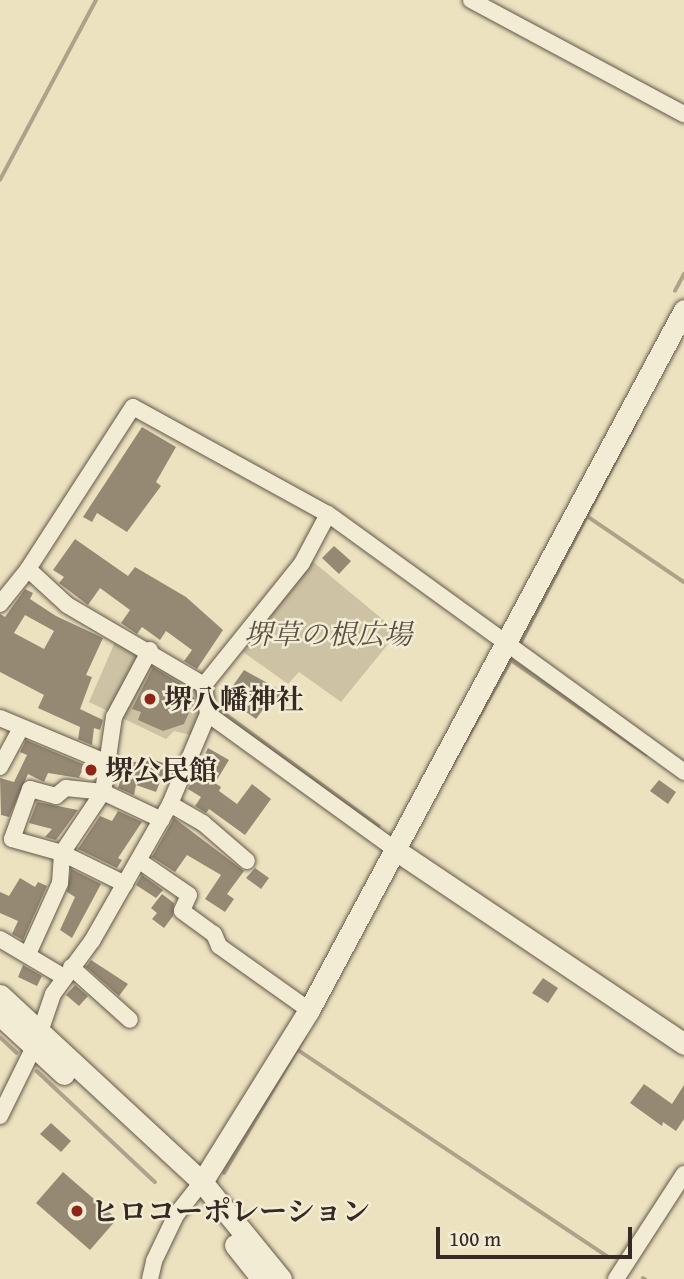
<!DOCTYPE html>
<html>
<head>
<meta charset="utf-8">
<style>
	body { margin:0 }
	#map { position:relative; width:684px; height:1279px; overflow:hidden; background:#ece2bf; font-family:"Gentium Book Plus","Noto Serif JP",serif }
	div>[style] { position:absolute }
	.green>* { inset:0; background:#cdc3a4 }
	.stream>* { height:3.5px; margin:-1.75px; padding:0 1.75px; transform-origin:1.75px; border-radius:1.75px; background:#aea38a }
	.building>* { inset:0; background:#958974 }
	.roads { filter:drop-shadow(0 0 2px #64574a) drop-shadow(0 0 2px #64574a) }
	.street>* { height:16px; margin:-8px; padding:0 8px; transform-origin:8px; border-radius:8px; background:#f3ecd5 }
	.secondary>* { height:21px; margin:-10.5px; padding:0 10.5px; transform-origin:10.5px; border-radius:10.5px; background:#f3ecd5 }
	.dots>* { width:19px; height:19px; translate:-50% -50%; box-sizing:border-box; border:4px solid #f3ecd5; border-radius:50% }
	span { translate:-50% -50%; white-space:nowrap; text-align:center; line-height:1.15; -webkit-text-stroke:5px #f3ecd5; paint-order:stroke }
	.park-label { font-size:28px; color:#5c5043; font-style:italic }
	.poi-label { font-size:28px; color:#372923; font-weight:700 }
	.left { translate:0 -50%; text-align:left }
	.scale { position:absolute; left:436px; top:1227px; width:196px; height:32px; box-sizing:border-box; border:4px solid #372923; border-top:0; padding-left:9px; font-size:21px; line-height:24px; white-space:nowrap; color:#372923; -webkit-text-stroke:5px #f3ecd5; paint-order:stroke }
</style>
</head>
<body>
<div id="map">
	<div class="green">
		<i style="clip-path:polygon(311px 560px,398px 632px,341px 702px,299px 672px,288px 684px,243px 652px)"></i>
		<i style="clip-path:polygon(115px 642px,201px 687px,204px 711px,191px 735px,174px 731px,166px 739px,89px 702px)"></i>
	</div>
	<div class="stream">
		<i style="left:0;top:180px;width:204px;rotate:-61.9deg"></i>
		<i style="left:675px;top:291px;width:19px;rotate:-62deg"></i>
		<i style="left:587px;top:516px;width:117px;rotate:34.2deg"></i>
		<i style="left:521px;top:642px;width:246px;rotate:-62.4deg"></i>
		<i style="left:217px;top:708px;width:200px;rotate:36.1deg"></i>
		<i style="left:444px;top:779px;width:137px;rotate:-60.6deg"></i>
		<i style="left:511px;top:660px;width:165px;rotate:34.8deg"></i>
		<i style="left:0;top:1037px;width:23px;rotate:43deg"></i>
		<i style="left:298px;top:1050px;width:373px;rotate:33.7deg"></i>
		<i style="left:37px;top:1071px;width:162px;rotate:43.2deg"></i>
		<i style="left:224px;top:1173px;width:159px;rotate:-59.4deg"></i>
		<i style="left:643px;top:1278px;width:2px;rotate:27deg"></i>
	</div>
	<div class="building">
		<i style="clip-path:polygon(142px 427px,176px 447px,156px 482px,161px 486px,127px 532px,97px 513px,92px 522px,83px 517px)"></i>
		<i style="clip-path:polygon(75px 539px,128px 576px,135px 567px,186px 597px,223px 630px,197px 669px,184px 661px,192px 650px,166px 631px,160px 640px,142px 627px,137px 634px,121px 623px,130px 610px,100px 588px,88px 605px,59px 583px,64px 577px,53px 570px)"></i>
		<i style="clip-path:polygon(334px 546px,351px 561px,339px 574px,322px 558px)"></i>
		<i style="clip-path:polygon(evenodd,25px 589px,33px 593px,30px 599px,56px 616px,103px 638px,86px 675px,92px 677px,80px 709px,103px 720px,100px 730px,94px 728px,92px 745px,78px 739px,80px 727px,38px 708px,44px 695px,0 672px,0 614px,5px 617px,25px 589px,25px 615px,54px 631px,44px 649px,14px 633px,25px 615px)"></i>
		<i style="clip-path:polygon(153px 667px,181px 684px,195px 699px,184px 724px,163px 731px,138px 720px,141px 712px,132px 709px)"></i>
		<i style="clip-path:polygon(244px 670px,287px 694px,277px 705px,270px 700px,256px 719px,225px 697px)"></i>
		<i style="clip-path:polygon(26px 740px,85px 765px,79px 777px,85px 779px,48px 773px,44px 782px,28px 774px,9px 817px,1px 815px,0 778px,14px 782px,27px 755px,20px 752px)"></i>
		<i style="clip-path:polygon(208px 748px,229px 760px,215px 783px,221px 787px,219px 791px,237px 804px,252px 784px,271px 799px,245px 835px,209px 809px,206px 813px,195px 806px,201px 797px,188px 789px)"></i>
		<i style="clip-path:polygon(140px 756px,167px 764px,156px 792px,136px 785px,134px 795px,118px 788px,127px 759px,138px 763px)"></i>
		<i style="clip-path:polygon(659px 780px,676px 792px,668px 804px,650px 791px)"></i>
		<i style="clip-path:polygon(37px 802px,78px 810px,56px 840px,45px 837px,52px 829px,29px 823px)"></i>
		<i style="clip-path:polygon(118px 811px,142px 822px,118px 858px,122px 860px,117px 868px,78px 849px,100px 816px,112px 821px)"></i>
		<i style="clip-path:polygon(174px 818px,244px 871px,227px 894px,234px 899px,225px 912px,205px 899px,221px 875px,187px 855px,175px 872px,152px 857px)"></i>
		<i style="clip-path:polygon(255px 868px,269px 878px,261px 889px,246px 878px)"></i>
		<i style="clip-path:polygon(71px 869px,101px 884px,72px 938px,60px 930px,75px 897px,67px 892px)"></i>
		<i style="clip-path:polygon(142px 875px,163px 890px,156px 898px,136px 885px)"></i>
		<i style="clip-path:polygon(20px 878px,35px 887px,38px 882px,47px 886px,23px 940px,12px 934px,18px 921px,0 913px,0 892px,9px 896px)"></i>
		<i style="clip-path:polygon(162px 894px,174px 903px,173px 916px,164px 928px,152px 919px,157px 913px,151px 908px)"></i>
		<i style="clip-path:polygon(91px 960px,128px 984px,119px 996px,86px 967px)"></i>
		<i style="clip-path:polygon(23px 965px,42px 976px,37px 986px,18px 977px)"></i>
		<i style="clip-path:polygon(543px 978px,558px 988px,548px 1003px,532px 993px)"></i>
		<i style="clip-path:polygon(75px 985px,88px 996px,79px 1006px,66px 995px)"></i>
		<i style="clip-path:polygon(644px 1084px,672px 1104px,684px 1085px,684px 1119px,676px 1131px,663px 1122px,662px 1126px,630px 1103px)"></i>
		<i style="clip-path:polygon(51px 1123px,71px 1141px,61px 1152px,40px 1134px)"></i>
		<i style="clip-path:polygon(63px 1172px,117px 1219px,90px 1250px,36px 1203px)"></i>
	</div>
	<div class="roads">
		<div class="street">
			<i style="left:471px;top:0;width:242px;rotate:28.2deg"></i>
			<i style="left:28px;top:569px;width:53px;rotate:42.7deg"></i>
			<i style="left:67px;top:605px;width:159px;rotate:30.3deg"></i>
			<i style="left:0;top:604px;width:45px;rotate:-51.3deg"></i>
			<i style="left:28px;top:569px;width:193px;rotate:-57.1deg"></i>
			<i style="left:133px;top:407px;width:222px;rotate:28.8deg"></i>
			<i style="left:328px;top:514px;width:440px;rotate:35.9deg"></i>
			<i style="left:208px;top:714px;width:233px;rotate:35.9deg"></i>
			<i style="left:0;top:718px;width:119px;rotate:22.7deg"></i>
			<i style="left:0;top:767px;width:44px;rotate:-61.7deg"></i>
			<i style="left:170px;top:804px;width:38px;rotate:30deg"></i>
			<i style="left:203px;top:823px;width:58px;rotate:40.8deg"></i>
			<i style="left:141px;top:862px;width:58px;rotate:34.5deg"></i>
			<i style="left:189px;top:895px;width:17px;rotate:114deg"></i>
			<i style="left:182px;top:911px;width:39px;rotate:36deg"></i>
			<i style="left:214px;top:934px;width:13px;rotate:67deg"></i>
			<i style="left:219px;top:946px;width:110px;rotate:35.4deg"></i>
			<i style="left:125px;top:884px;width:70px;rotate:-153.8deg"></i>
			<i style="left:62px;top:853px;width:52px;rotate:-164.4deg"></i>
			<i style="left:12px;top:839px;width:53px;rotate:-70.2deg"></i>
			<i style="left:30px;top:789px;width:27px;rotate:15deg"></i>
			<i style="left:56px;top:796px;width:13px;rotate:-39deg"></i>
			<i style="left:66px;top:788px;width:37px;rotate:6deg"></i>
			<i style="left:103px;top:792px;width:65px;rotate:25.4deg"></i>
			<i style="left:0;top:939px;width:74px;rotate:30.7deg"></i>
			<i style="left:28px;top:954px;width:78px;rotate:-65.7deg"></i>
			<i style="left:60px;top:883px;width:30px;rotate:-86deg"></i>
			<i style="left:62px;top:853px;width:73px;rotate:-56.1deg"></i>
			<i style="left:103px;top:792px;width:76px;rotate:-81.7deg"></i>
			<i style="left:114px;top:717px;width:76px;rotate:-61.8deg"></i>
			<i style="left:71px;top:967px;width:79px;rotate:41.9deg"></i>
			<i style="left:40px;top:1032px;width:40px;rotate:-71.1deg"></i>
			<i style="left:53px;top:994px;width:66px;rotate:-53.7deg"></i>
			<i style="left:92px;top:941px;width:158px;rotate:-60.3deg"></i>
			<i style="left:170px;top:804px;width:98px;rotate:-67.1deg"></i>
			<i style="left:208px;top:714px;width:29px;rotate:-98deg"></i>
			<i style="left:204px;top:685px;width:156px;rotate:-51.2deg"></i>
			<i style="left:302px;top:563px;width:55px;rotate:-62deg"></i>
			<i style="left:0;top:1116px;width:77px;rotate:-63.8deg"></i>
			<i style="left:150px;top:1279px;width:18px;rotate:-77deg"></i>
			<i style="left:154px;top:1261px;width:51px;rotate:-64.4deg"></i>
			<i style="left:176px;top:1215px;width:42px;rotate:-51.8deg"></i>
			<i style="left:616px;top:1279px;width:125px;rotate:-57.1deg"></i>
		</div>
		<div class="secondary">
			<i style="left:397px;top:851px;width:346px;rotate:33.9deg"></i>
			<i style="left:0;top:995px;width:275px;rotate:42.8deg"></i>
			<i style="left:202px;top:1182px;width:125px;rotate:50.8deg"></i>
			<i style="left:0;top:1015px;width:87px;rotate:42.7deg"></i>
			<i style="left:202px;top:1182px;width:203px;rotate:-58.1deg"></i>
			<i style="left:309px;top:1010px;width:794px;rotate:-61.82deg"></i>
			<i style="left:235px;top:1245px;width:43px;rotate:51.5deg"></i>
		</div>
	</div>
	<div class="dots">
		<i style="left:150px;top:699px;background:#8f2418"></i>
		<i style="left:91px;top:770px;background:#8f2418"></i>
		<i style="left:77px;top:1211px;background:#8f2418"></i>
	</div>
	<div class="park-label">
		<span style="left:328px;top:634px">堺草の根広場</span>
	</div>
	<div class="poi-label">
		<span class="left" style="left:164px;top:699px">堺八幡神社</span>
		<span class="left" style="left:105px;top:770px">堺公民館</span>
		<span class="left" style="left:91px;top:1211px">ヒロコーポレーション</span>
	</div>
	<div class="scale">100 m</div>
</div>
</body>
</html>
